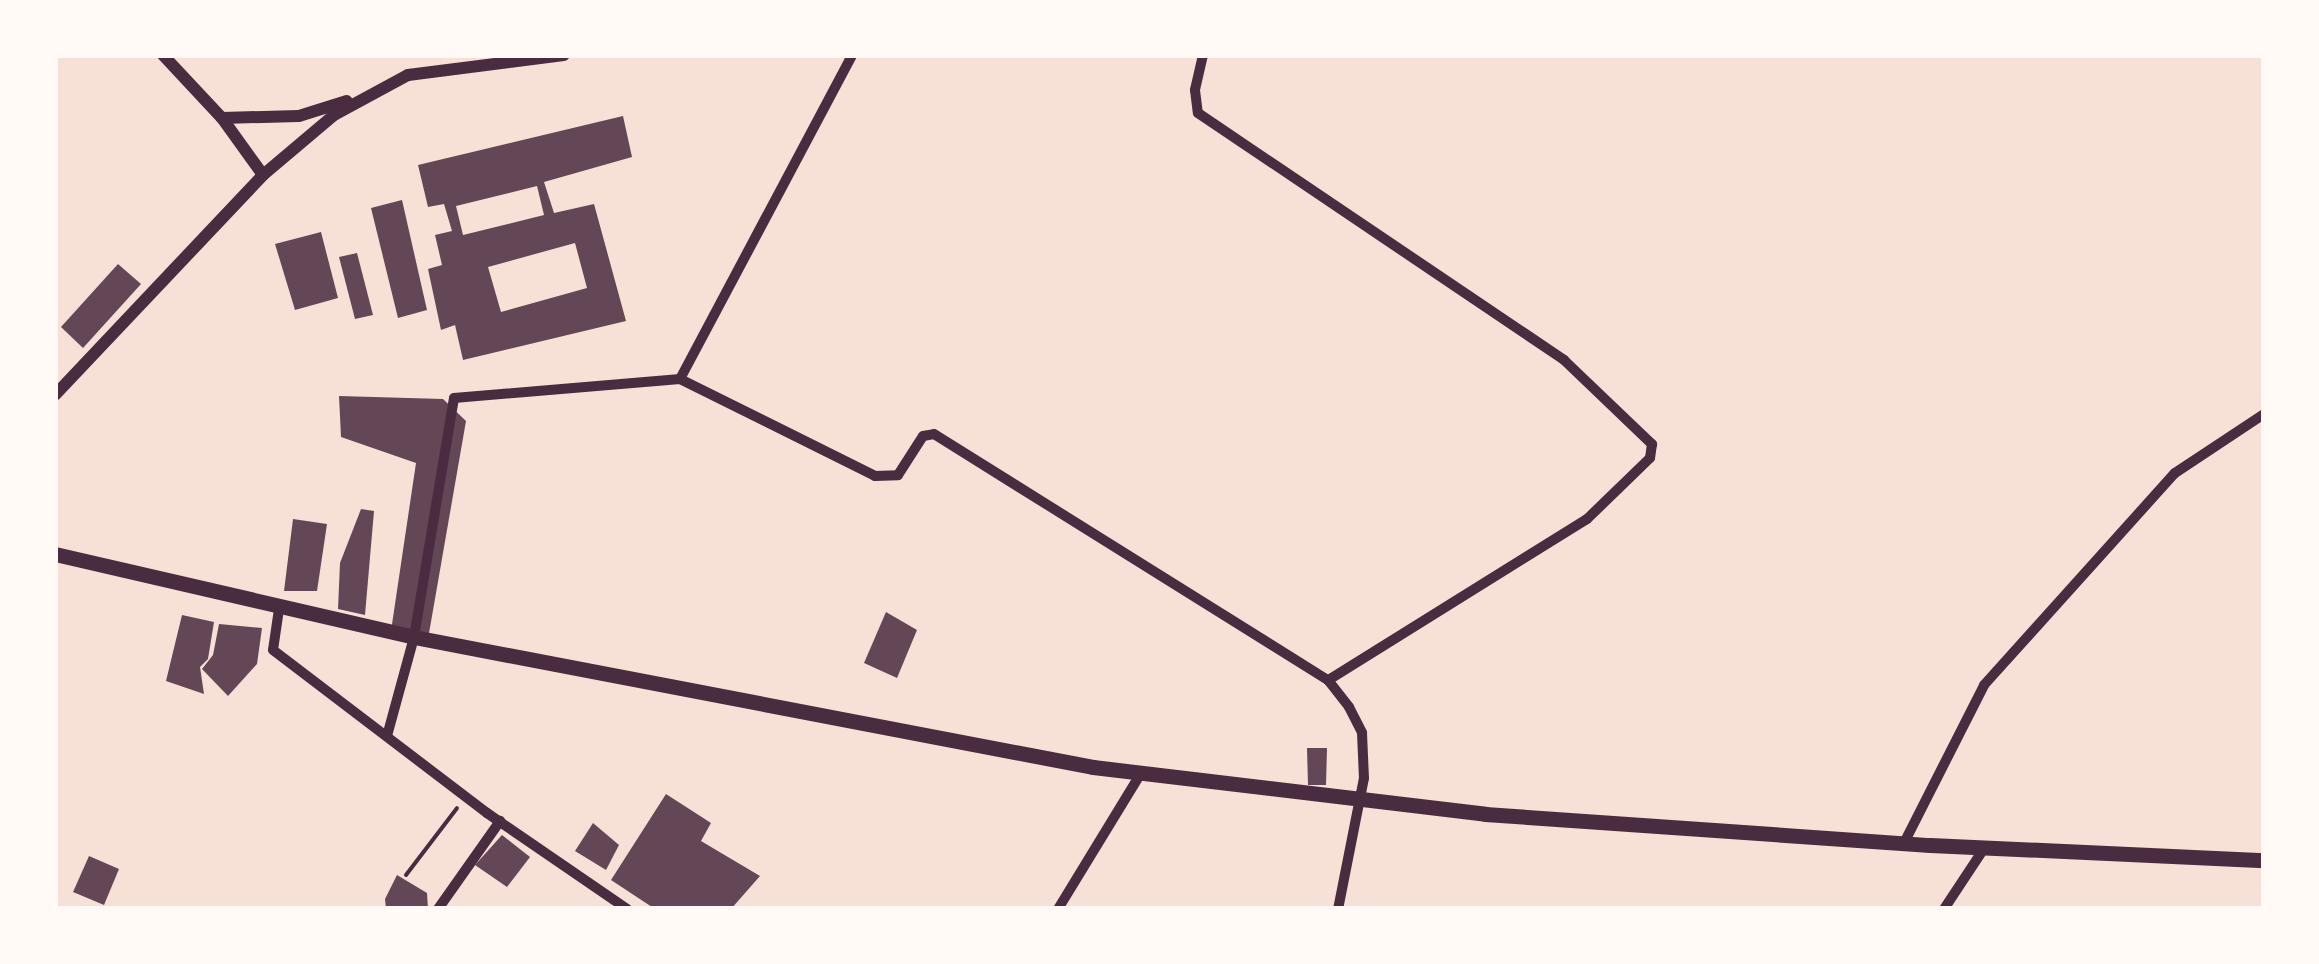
<!DOCTYPE html>
<html>
<head>
<meta charset="utf-8">
<style>
	body { margin:0 }
	#map { position:relative; width:2319px; height:964px; overflow:hidden; background:#f7e1d7; font-family:"Fira Sans",sans-serif }
	div>[style] { position:absolute }
	.building>* { inset:0; background:#644757 }
	.path>* { height:4px; margin:-2px; padding:0 2px; transform-origin:2px; border-radius:2px; background:#4a2c40 }
	.minor>* { height:10px; margin:-5px; padding:0 5px; transform-origin:5px; border-radius:5px; background:#4a2c40 }
	.tertiary>* { height:12px; margin:-6px; padding:0 6px; transform-origin:6px; border-radius:6px; background:#4a2c40 }
	.primary>* { height:15px; margin:-7.5px; padding:0 7.5px; transform-origin:7.5px; border-radius:7.5px; background:#4a2c40 }
	span { translate:-50% -50%; white-space:nowrap; text-align:center; line-height:1.15; -webkit-text-stroke:9px #fffaf5; paint-order:stroke }
	.frame { position:absolute; inset:0; border:58px solid #fffaf5; pointer-events:none }
</style>
</head>
<body>
<div id="map">
	<div class="building">
		<i style="clip-path:polygon(evenodd,623px 116px,632px 157px,544px 182px,554px 213px,594px 204px,626px 321px,463px 360px,455px 325px,441px 330px,428px 269px,442px 265px,435px 235px,452px 231px,444px 204px,428px 207px,418px 165px,623px 116px,537px 186px,544px 215px,463px 235px,456px 206px,537px 186px,623px 116px,575px 243px,587px 288px,501px 312px,488px 267px,575px 243px)"></i>
		<i style="clip-path:polygon(402px 200px,427px 310px,398px 318px,371px 208px)"></i>
		<i style="clip-path:polygon(321px 232px,338px 298px,295px 310px,275px 244px)"></i>
		<i style="clip-path:polygon(357px 253px,373px 315px,355px 319px,339px 257px)"></i>
		<i style="clip-path:polygon(118px 264px,141px 284px,83px 348px,61px 327px)"></i>
		<i style="clip-path:polygon(339px 396px,443px 399px,466px 421px,428px 639px,391px 631px,416px 463px,341px 437px)"></i>
		<i style="clip-path:polygon(361px 509px,374px 511px,365px 615px,338px 609px,340px 563px)"></i>
		<i style="clip-path:polygon(293px 519px,327px 524px,317px 591px,284px 591px)"></i>
		<i style="clip-path:polygon(886px 612px,917px 630px,897px 678px,864px 663px)"></i>
		<i style="clip-path:polygon(182px 615px,214px 622px,208px 659px,200px 667px,204px 694px,166px 681px)"></i>
		<i style="clip-path:polygon(219px 624px,262px 628px,257px 664px,228px 696px,202px 669px,213px 655px)"></i>
		<i style="clip-path:polygon(1307px 748px,1327px 748px,1326px 785px,1308px 785px)"></i>
		<i style="clip-path:polygon(666px 794px,711px 823px,701px 841px,760px 876px,731px 909px,655px 909px,611px 880px)"></i>
		<i style="clip-path:polygon(593px 823px,619px 845px,606px 870px,575px 851px)"></i>
		<i style="clip-path:polygon(502px 835px,530px 857px,507px 887px,475px 865px)"></i>
		<i style="clip-path:polygon(89px 856px,119px 869px,104px 905px,73px 892px)"></i>
		<i style="clip-path:polygon(397px 875px,427px 893px,428px 909px,386px 909px,385px 899px)"></i>
	</div>
	<div class="path">
		<i style="left:406px;top:875px;width:84px;rotate:-52.7deg"></i>
	</div>
	<div class="minor">
		<i style="left:1203px;top:55px;width:36px;rotate:103deg"></i>
		<i style="left:1195px;top:90px;width:23px;rotate:83deg"></i>
		<i style="left:1198px;top:113px;width:442px;rotate:34deg"></i>
		<i style="left:1564px;top:360px;width:122px;rotate:43.7deg"></i>
		<i style="left:1652px;top:444px;width:14px;rotate:98deg"></i>
		<i style="left:1650px;top:458px;width:88px;rotate:135.9deg"></i>
		<i style="left:1587px;top:519px;width:305px;rotate:148.1deg"></i>
		<i style="left:680px;top:379px;width:367px;rotate:-62deg"></i>
		<i style="left:279px;top:609px;width:41px;rotate:98.3deg"></i>
		<i style="left:273px;top:650px;width:269px;rotate:37.3deg"></i>
		<i style="left:487px;top:813px;width:170px;rotate:34.4deg"></i>
		<i style="left:387px;top:736px;width:103px;rotate:-74.7deg"></i>
		<i style="left:414px;top:637px;width:242px;rotate:-80.5deg"></i>
		<i style="left:454px;top:398px;width:227px;rotate:-4.8deg"></i>
		<i style="left:680px;top:379px;width:218px;rotate:26.4deg"></i>
		<i style="left:875px;top:476px;width:23px;rotate:-2deg"></i>
		<i style="left:898px;top:475px;width:46px;rotate:-57.3deg"></i>
		<i style="left:923px;top:436px;width:11px;rotate:-10deg"></i>
		<i style="left:934px;top:434px;width:464px;rotate:32deg"></i>
		<i style="left:1328px;top:680px;width:34px;rotate:52deg"></i>
		<i style="left:1349px;top:707px;width:29px;rotate:63deg"></i>
		<i style="left:1362px;top:733px;width:45px;rotate:87.5deg"></i>
		<i style="left:1364px;top:778px;width:134px;rotate:101.2deg"></i>
		<i style="left:1904px;top:843px;width:177px;rotate:-63.1deg"></i>
		<i style="left:1984px;top:685px;width:285px;rotate:-48deg"></i>
		<i style="left:2175px;top:473px;width:107px;rotate:-33.5deg"></i>
		<i style="left:438px;top:909px;width:108px;rotate:-54.8deg"></i>
		<i style="left:1058px;top:909px;width:159px;rotate:-58.6deg"></i>
		<i style="left:1944px;top:909px;width:74px;rotate:-56.5deg"></i>
	</div>
	<div class="tertiary">
		<i style="left:163px;top:55px;width:86px;rotate:46.9deg"></i>
		<i style="left:222px;top:118px;width:70px;rotate:54.3deg"></i>
		<i style="left:222px;top:118px;width:77px;rotate:-1.5deg"></i>
		<i style="left:299px;top:116px;width:50px;rotate:-17.4deg"></i>
		<i style="left:55px;top:395px;width:303px;rotate:-46.6deg"></i>
		<i style="left:263px;top:175px;width:93px;rotate:-40.2deg"></i>
		<i style="left:334px;top:115px;width:84px;rotate:-28.4deg"></i>
		<i style="left:408px;top:75px;width:157px;rotate:-7.3deg"></i>
	</div>
	<div class="primary">
		<i style="left:55px;top:554px;width:368px;rotate:13deg"></i>
		<i style="left:414px;top:637px;width:691px;rotate:10.84deg"></i>
		<i style="left:1093px;top:767px;width:395px;rotate:6.8deg"></i>
		<i style="left:1485px;top:814px;width:446px;rotate:4deg"></i>
		<i style="left:1930px;top:845px;width:334px;rotate:2.6deg"></i>
	</div>
	<div class="frame"></div>
</div>
</body>
</html>
